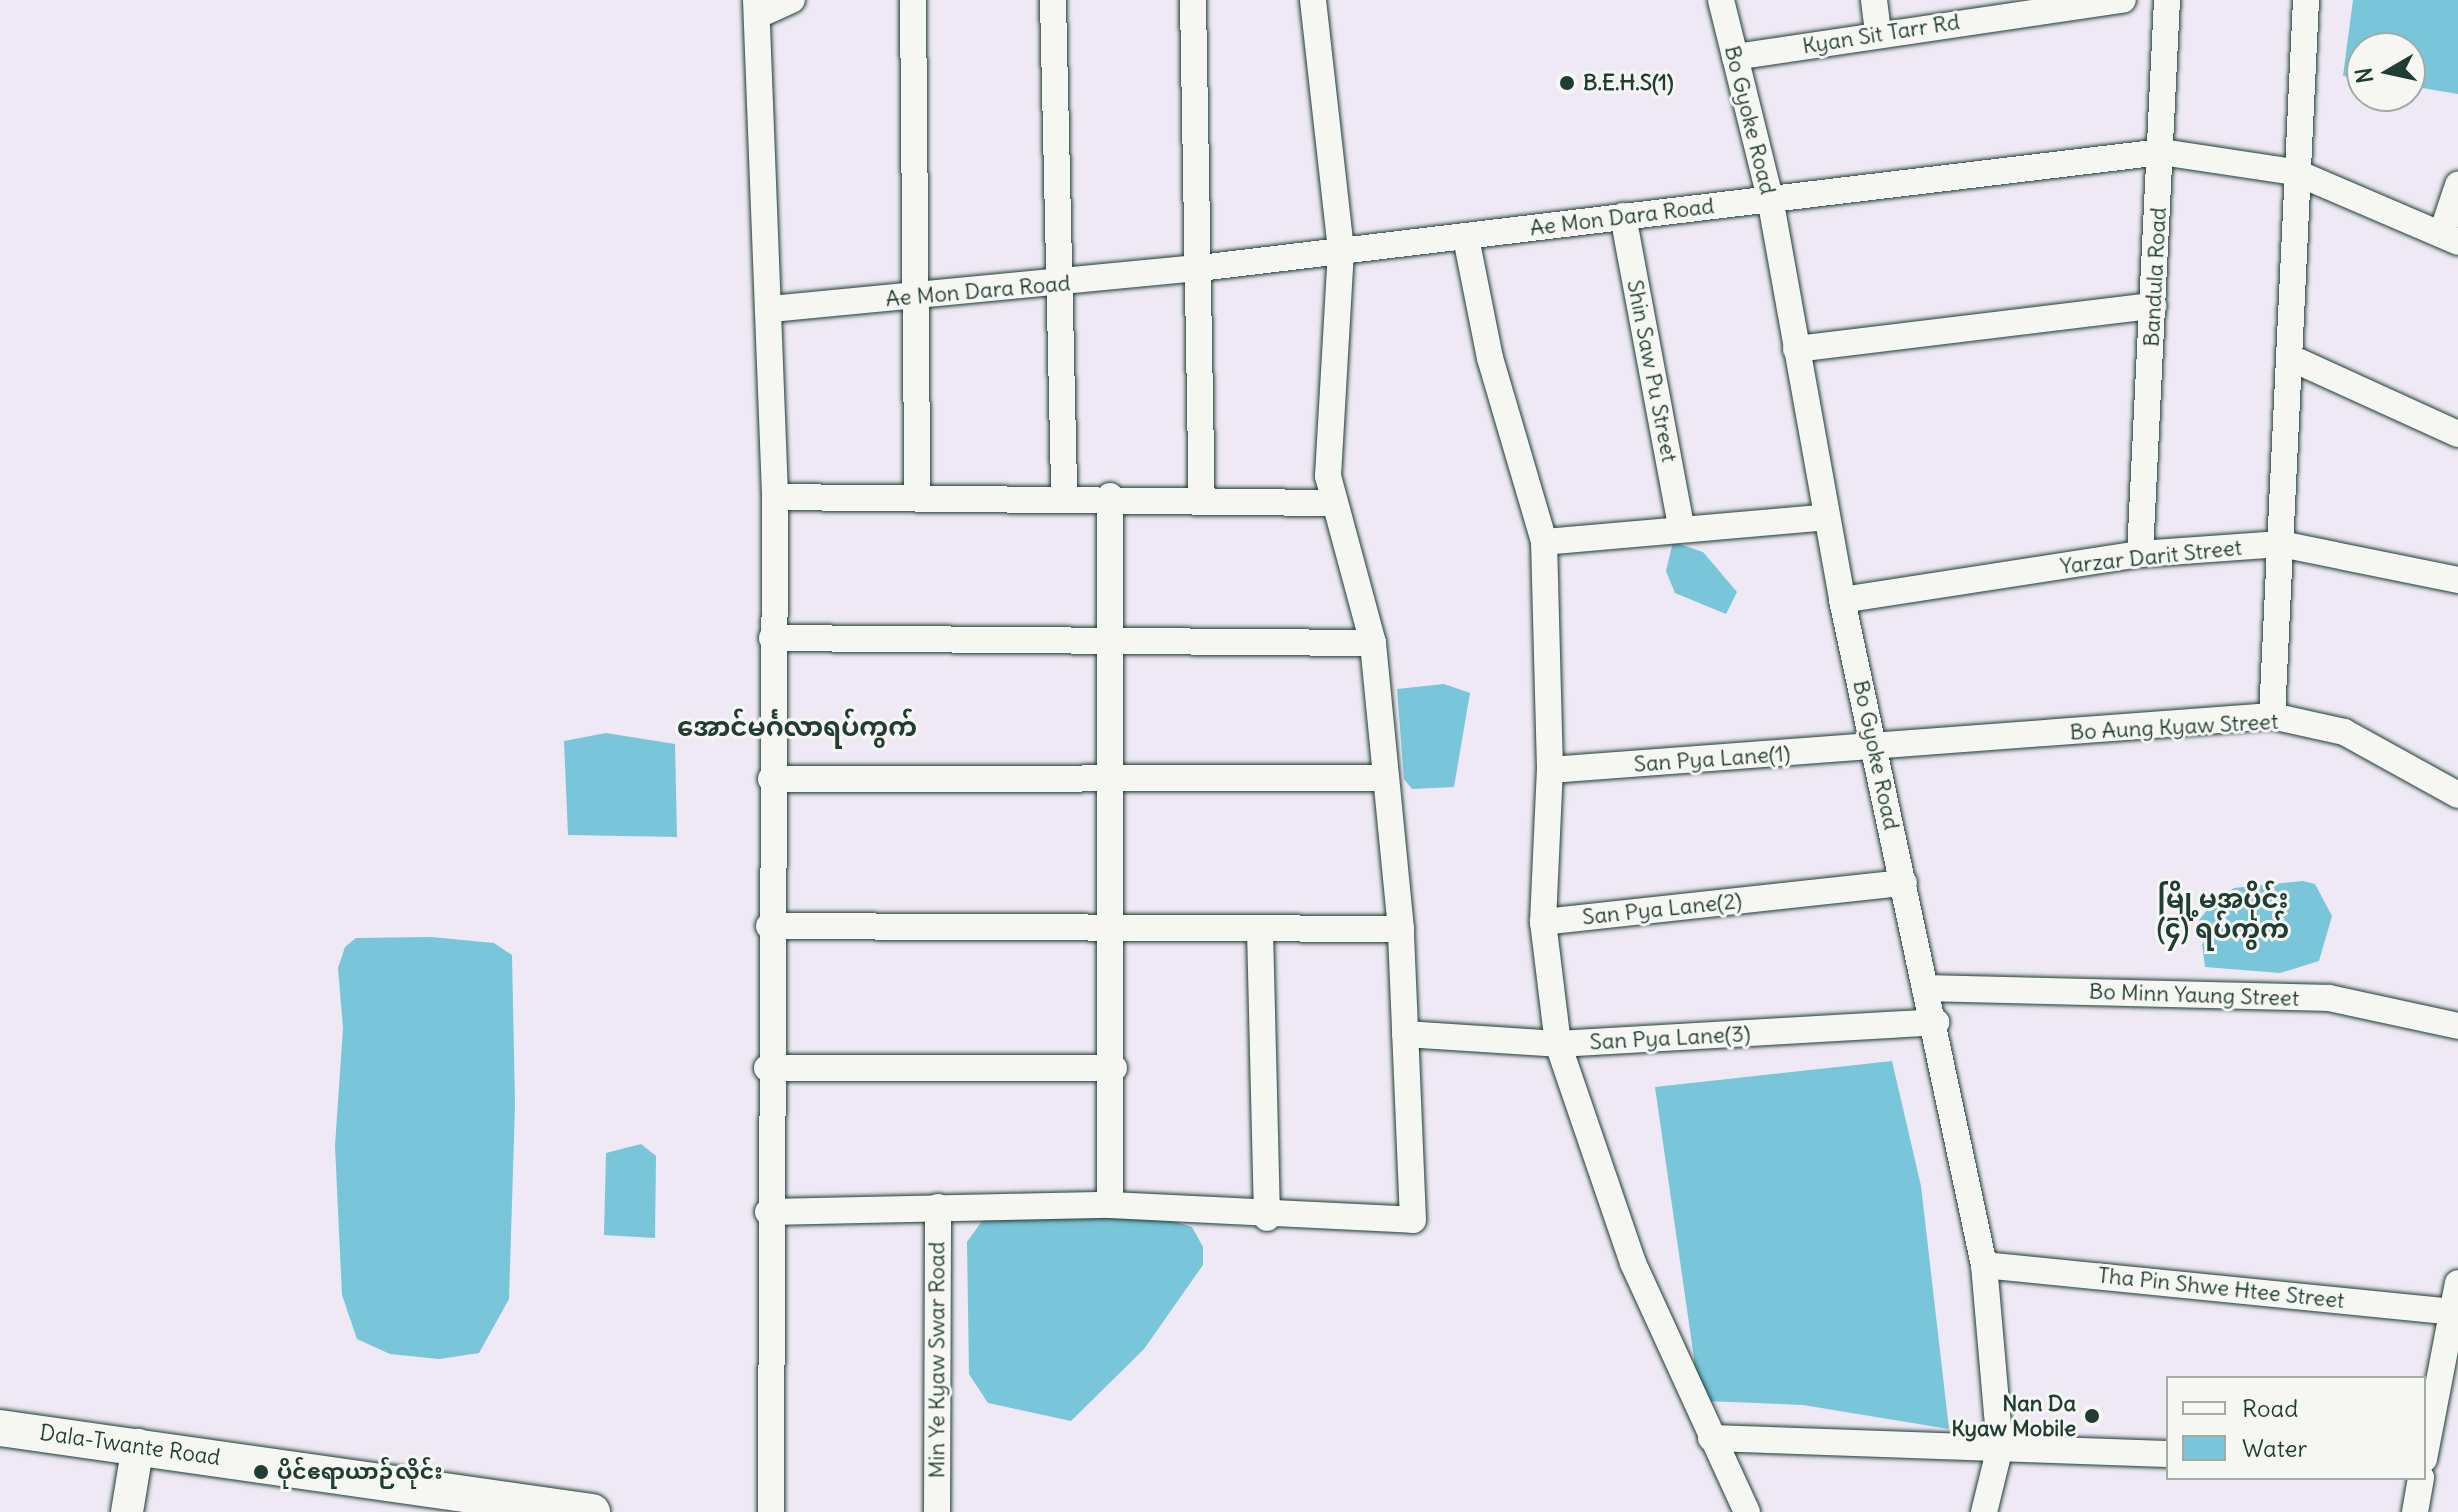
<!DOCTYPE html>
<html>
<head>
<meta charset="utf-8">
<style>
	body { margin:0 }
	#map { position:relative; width:2458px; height:1512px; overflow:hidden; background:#eee9f5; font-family:Delius,"Noto Sans Myanmar",sans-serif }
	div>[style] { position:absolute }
	.water>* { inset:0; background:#79c5d9 }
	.roads { filter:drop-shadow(0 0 2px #1f3d34) drop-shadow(0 0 2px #1f3d34) }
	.minor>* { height:26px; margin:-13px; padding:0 13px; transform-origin:13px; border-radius:13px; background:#f6f6f2 }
	.tertiary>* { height:32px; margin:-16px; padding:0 16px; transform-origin:16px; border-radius:16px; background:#f6f6f2 }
	.secondary>* { height:36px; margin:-18px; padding:0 18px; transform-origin:18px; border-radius:18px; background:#f6f6f2 }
	.dots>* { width:22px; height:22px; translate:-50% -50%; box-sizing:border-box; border:4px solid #f6f6f2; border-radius:50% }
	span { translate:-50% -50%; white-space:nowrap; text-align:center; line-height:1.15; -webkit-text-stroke:6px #f6f6f2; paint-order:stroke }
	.street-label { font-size:22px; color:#1f3d34 }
	.poi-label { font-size:22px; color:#1f3d34; font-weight:700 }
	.left { translate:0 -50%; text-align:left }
	.right { translate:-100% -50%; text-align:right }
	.quarter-label { font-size:26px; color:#1f3d34; font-weight:700 }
	.legend { position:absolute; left:2166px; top:1376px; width:260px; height:104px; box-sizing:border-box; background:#f6f6f2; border:2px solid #a0aca6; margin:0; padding:10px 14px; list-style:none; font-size:24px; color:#1f3d34 }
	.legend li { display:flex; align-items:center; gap:16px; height:40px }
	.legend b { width:40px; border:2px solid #a0aca6 }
	.north { position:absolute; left:2346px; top:32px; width:80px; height:80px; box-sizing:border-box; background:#f6f6f2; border:2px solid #a0aca6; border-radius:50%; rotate:261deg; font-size:22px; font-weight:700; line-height:32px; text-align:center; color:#1f3d34 }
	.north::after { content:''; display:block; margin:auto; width:28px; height:36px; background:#1f3d34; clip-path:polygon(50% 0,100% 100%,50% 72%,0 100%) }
</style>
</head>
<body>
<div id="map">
	<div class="water">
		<i style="clip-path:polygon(2353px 0,2458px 0,2458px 94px,2410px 86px,2410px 48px,2362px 48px,2362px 79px,2343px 76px)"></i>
		<i style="clip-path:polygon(1673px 542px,1703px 552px,1737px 592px,1726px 614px,1675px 593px,1666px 571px)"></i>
		<i style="clip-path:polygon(1444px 684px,1470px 693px,1454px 787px,1412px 789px,1404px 779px,1397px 689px)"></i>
		<i style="clip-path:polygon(606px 733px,675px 744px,677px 837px,568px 835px,564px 741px)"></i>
		<i style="clip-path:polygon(2303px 881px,2315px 884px,2332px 916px,2319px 961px,2280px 973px,2205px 967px,2199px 920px,2217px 898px,2234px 888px)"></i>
		<i style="clip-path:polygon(431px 937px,494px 943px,512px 955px,515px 1105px,509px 1299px,479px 1353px,439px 1359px,390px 1354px,357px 1339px,342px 1295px,335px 1146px,343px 1028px,338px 968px,345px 947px,356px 938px)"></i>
		<i style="clip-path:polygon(1892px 1061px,1921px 1186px,1949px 1429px,1803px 1405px,1706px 1401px,1698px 1386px,1655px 1087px)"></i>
		<i style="clip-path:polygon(641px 1144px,656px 1156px,655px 1238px,604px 1235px,606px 1153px)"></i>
		<i style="clip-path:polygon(1000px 1215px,1163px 1218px,1192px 1227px,1203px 1247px,1203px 1265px,1144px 1349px,1071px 1421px,988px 1403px,969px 1374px,967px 1242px,982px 1221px)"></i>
	</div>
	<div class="roads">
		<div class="minor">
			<i style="left:756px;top:0;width:497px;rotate:87.8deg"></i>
			<i style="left:775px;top:497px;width:1015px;rotate:90.23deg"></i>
			<i style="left:913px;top:0;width:497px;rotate:89.5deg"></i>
			<i style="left:1053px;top:0;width:496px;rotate:88.7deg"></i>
			<i style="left:1193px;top:0;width:499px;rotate:89deg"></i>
			<i style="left:1721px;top:0;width:204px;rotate:76.1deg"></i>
			<i style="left:1770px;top:198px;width:408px;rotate:79.8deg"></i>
			<i style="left:1842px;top:600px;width:680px;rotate:77.95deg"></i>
			<i style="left:1984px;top:1265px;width:183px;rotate:85deg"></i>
			<i style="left:2000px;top:1447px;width:67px;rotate:103.8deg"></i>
			<i style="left:1874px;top:0;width:32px;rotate:83deg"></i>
			<i style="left:758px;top:15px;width:37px;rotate:-24deg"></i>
			<i style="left:1735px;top:57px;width:392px;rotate:-8.4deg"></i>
			<i style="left:1623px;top:216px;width:316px;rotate:79.4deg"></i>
			<i style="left:2442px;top:233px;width:51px;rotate:-71.6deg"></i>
			<i style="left:1466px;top:238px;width:122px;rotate:78.7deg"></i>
			<i style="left:1490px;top:358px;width:192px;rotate:73.6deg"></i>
			<i style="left:771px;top:309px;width:431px;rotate:-5.5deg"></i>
			<i style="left:1200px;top:268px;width:969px;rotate:-6.88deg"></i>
			<i style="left:2162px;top:152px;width:134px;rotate:8.6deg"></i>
			<i style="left:2295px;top:172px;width:177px;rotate:23.2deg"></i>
			<i style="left:1796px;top:349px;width:360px;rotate:-6.9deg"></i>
			<i style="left:2291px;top:358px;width:183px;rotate:24.5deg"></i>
			<i style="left:775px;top:497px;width:558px;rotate:0.62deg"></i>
			<i style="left:2140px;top:554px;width:555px;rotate:-87.21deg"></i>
			<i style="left:1842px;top:600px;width:302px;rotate:-8.8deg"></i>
			<i style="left:2140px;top:554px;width:141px;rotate:-4.1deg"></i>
			<i style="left:2281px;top:544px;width:181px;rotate:11.5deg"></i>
			<i style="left:772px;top:638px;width:601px;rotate:0.48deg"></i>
			<i style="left:2272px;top:716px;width:717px;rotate:-87.28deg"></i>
			<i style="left:1550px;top:770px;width:724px;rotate:-4.28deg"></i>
			<i style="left:2272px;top:716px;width:74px;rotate:12.5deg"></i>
			<i style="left:2344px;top:732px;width:130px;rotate:28.9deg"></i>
			<i style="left:771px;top:779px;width:613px;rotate:-0.09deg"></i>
			<i style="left:1543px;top:922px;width:152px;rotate:-87.4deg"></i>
			<i style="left:1550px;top:770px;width:228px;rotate:-91.5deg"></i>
			<i style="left:1544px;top:542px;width:284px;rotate:-5deg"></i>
			<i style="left:769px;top:926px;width:632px;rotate:0.27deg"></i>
			<i style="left:1260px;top:930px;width:288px;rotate:88.6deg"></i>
			<i style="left:1927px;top:988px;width:402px;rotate:1.4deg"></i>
			<i style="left:2329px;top:998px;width:132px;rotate:12.2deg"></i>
			<i style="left:1405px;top:1034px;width:153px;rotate:3.7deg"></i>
			<i style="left:1558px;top:1044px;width:379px;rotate:-3.3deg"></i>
			<i style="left:767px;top:1068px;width:347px"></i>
			<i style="left:1110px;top:1205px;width:709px;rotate:-90deg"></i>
			<i style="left:768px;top:1212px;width:342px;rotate:-1.2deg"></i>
			<i style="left:1110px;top:1205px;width:303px;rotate:2.8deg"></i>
			<i style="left:1413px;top:1220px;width:291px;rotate:-92.4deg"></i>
			<i style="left:1401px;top:929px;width:287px;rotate:-95.6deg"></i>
			<i style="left:1373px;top:643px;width:173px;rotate:-105.1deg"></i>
			<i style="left:1328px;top:476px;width:226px;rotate:-86.7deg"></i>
			<i style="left:1341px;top:250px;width:252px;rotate:-96.4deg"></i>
			<i style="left:1984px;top:1265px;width:476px;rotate:5.7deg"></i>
			<i style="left:1711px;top:1438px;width:457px;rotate:2deg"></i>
			<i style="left:2424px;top:1459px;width:179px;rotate:-79.1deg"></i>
			<i style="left:937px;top:1512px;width:305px;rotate:-89.8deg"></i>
			<i style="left:1747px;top:1512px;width:274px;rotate:-114.6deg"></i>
			<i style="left:1633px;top:1263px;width:231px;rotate:-108.9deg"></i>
			<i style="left:1558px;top:1044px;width:123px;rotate:-97deg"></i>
			<i style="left:1543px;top:922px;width:363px;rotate:-6.2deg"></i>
			<i style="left:2415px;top:1512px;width:35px;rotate:-80deg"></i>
		</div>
		<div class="tertiary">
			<i style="left:127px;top:1512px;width:68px;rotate:-80.7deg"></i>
		</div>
		<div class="secondary">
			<i style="left:0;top:1428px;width:598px;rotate:8.08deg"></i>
		</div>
	</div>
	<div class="dots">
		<i style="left:1567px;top:83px;background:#1f3d34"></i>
		<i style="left:2092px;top:1416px;background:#1f3d34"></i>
		<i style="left:261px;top:1472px;background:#1f3d34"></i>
	</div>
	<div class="street-label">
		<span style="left:1881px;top:34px;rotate:-9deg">Kyan Sit Tarr Rd</span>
		<span style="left:1750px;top:120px;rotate:76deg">Bo Gyoke Road</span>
		<span style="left:1622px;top:217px;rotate:-7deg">Ae Mon Dara Road</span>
		<span style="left:2155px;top:277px;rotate:-87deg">Bandula Road</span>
		<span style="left:978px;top:291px;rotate:-5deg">Ae Mon Dara Road</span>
		<span style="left:1652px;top:371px;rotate:79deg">Shin Saw Pu Street</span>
		<span style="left:2151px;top:557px;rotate:-6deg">Yarzar Darit Street</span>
		<span style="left:2174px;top:727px;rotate:-3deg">Bo Aung Kyaw Street</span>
		<span style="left:1876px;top:755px;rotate:78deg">Bo Gyoke Road</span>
		<span style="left:1712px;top:759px;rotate:-4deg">San Pya Lane(1)</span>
		<span style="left:1662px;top:909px;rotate:-6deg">San Pya Lane(2)</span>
		<span style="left:2194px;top:995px;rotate:2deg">Bo Minn Yaung Street</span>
		<span style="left:1670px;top:1038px;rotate:-3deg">San Pya Lane(3)</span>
		<span style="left:2221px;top:1288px;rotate:6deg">Tha Pin Shwe Htee Street</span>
		<span style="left:937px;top:1360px;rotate:-90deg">Min Ye Kyaw Swar Road</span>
		<span style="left:130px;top:1445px;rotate:8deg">Dala-Twante Road</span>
	</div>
	<div class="poi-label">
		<span class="left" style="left:1583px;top:83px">B.E.H.S(1)</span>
		<span class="right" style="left:2076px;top:1416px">Nan Da<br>Kyaw Mobile</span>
		<span class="left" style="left:277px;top:1472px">ပိုင်ဧရာယာဉ်လိုင်း</span>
	</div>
	<div class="quarter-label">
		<span style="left:797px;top:727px">အောင်မင်္ဂလာရပ်ကွက်</span>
		<span style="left:2223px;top:914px">မြို့မအပိုင်း<br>(၄) ရပ်ကွက်</span>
	</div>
	<ul class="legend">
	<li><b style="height:10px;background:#f6f6f2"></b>Road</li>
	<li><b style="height:22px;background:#79c5d9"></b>Water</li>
	</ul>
	<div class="north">N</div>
</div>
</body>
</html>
